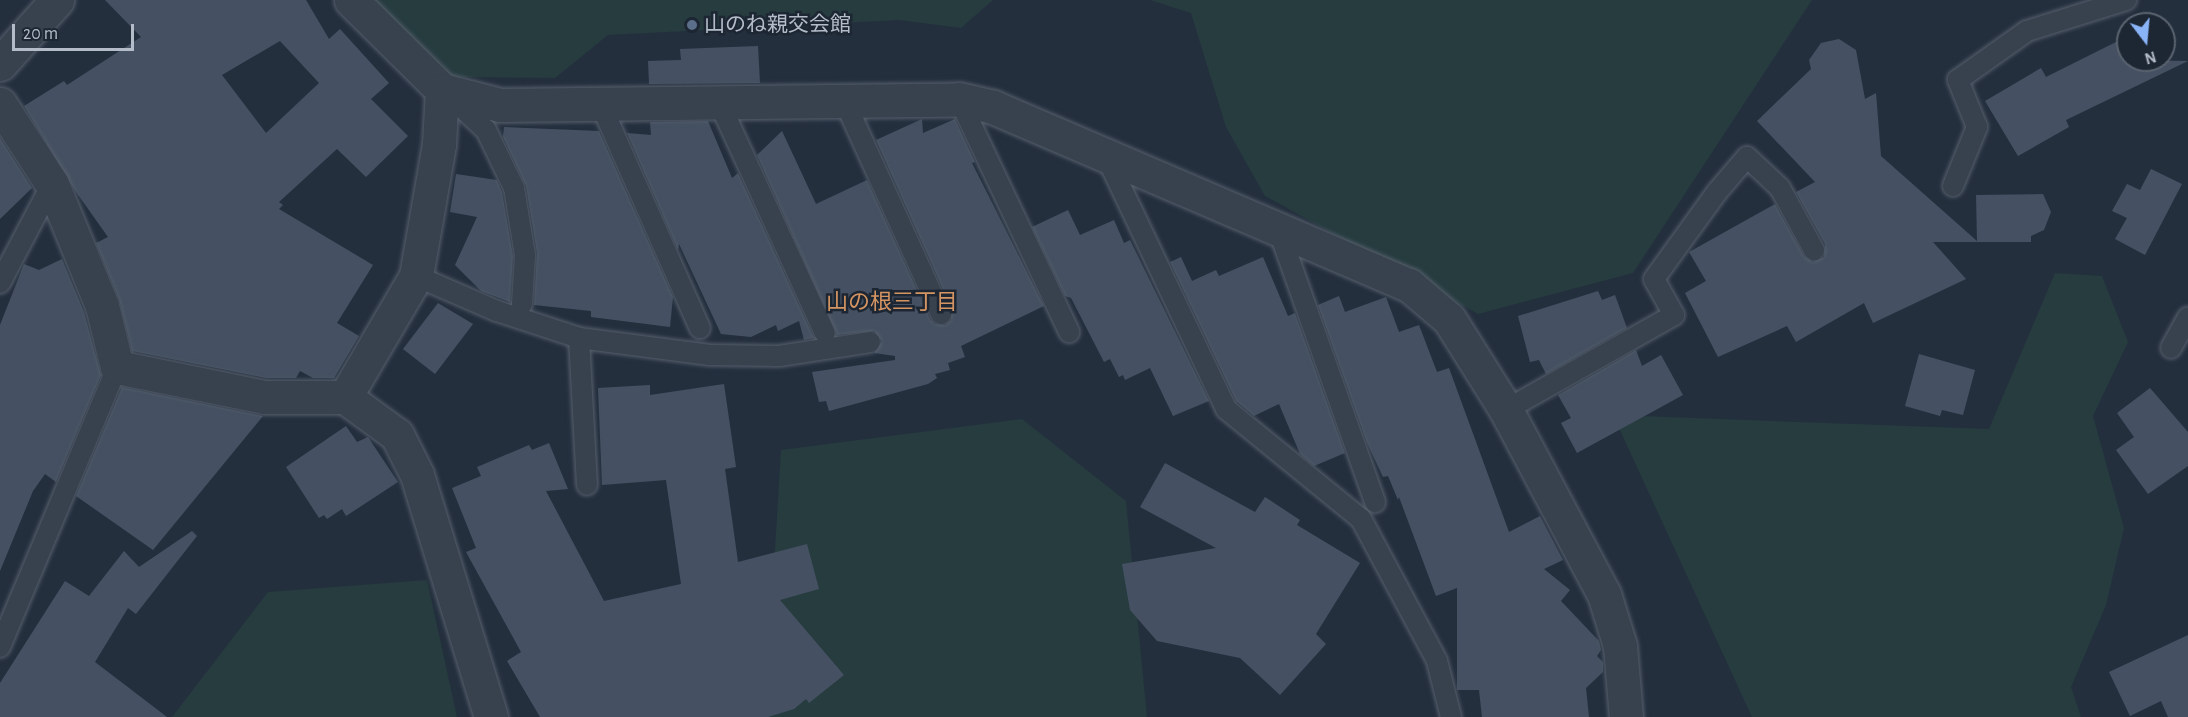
<!DOCTYPE html>
<html>
<head>
<meta charset="utf-8">
<style>
	body { margin:0 }
	#map { position:relative; width:2188px; height:717px; overflow:hidden; background:#242f3e; font-family:"Alegreya Sans","Noto Sans JP",sans-serif }
	div>[style] { position:absolute }
	.green>* { inset:0; background:#263c3f }
	.building>* { inset:0; background:#455162 }
	.roads { filter:drop-shadow(0 0 2px #565f6c) drop-shadow(0 0 2px #565f6c) }
	.service>* { height:20px; margin:-10px; padding:0 10px; transform-origin:10px; border-radius:10px; background:#38414e }
	.minor>* { height:33px; margin:-16.5px; padding:0 16.5px; transform-origin:16.5px; border-radius:16.5px; background:#38414e }
	.dots>* { width:16px; height:16px; translate:-50% -50%; box-sizing:border-box; border:3px solid #1d2633; border-radius:50% }
	span { translate:-50% -50%; white-space:nowrap; text-align:center; line-height:1.15; -webkit-text-stroke:5px #1d2633; paint-order:stroke }
	.poi-label { font-size:21px; color:#b4bcc9 }
	.left { translate:0 -50%; text-align:left }
	.neighbourhood-label { font-size:22px; color:#d59563 }
	.north { position:absolute; left:2116px; top:12px; width:60px; height:60px; box-sizing:border-box; background:#1d2633; border:2px solid #59626f; border-radius:50%; rotate:164deg; font-size:16px; font-weight:700; line-height:24px; text-align:center; color:#b4bcc9 }
	.north::after { content:''; display:block; margin:auto; width:21px; height:27px; background:#8ab4f8; clip-path:polygon(50% 0,100% 100%,50% 72%,0 100%) }
	.scale { position:absolute; left:12px; top:24px; width:122px; height:27px; box-sizing:border-box; border:3px solid #b4bcc9; border-top:0; padding-left:8px; font-size:18px; line-height:21px; white-space:nowrap; color:#b4bcc9; -webkit-text-stroke:4px #1d2633; paint-order:stroke }
</style>
</head>
<body>
<div id="map">
	<div class="green">
		<i style="clip-path:polygon(372px 0,993px 0,961px 28px,899px 20px,608px 35px,555px 78px,453px 77px)"></i>
		<i style="clip-path:polygon(1150px 0,1812px 0,1633px 273px,1478px 314px,1265px 196px,1226px 127px,1191px 13px)"></i>
		<i style="clip-path:polygon(2055px 273px,2102px 276px,2128px 342px,2093px 416px,2124px 528px,2106px 605px,2071px 687px,2081px 717px,1752px 717px,1613px 415px,1989px 429px)"></i>
		<i style="clip-path:polygon(1022px 419px,1126px 501px,1147px 717px,765px 717px,781px 450px)"></i>
		<i style="clip-path:polygon(427px 580px,457px 717px,172px 717px,268px 592px)"></i>
	</div>
	<div class="building">
		<i style="clip-path:polygon(evenodd,105px 0,306px 0,329px 39px,340px 29px,389px 83px,371px 99px,408px 136px,366px 177px,337px 149px,279px 202px,283px 205px,279px 209px,373px 265px,337px 323px,359px 336px,334px 378px,313px 378px,300px 371px,296px 378px,266px 378px,132px 351px,119px 299px,96px 243px,108px 237px,76px 192px,24px 106px,64px 81px,67px 85px,141px 37px,105px 0,280px 41px,319px 83px,266px 133px,222px 75px,280px 41px)"></i>
		<i style="clip-path:polygon(2128px 36px,2128px 60px,2188px 61px,2066px 120px,2069px 127px,2018px 156px,1985px 101px,2041px 68px,2046px 77px)"></i>
		<i style="clip-path:polygon(1839px 39px,1856px 50px,1865px 99px,1876px 93px,1881px 156px,1977px 241px,1976px 195px,2043px 194px,2051px 212px,2044px 230px,2031px 236px,2031px 242px,1933px 242px,1966px 279px,1873px 323px,1864px 303px,1796px 342px,1787px 326px,1718px 357px,1685px 293px,1706px 281px,1689px 252px,1775px 204px,1804px 256px,1813px 262px,1824px 257px,1825px 244px,1796px 192px,1815px 182px,1757px 121px,1811px 69px,1809px 60px,1821px 43px)"></i>
		<i style="clip-path:polygon(758px 46px,760px 83px,649px 84px,648px 61px,681px 60px,680px 49px)"></i>
		<i style="clip-path:polygon(922px 119px,923px 133px,955px 119px,975px 162px,972px 163px,1044px 306px,961px 346px,965px 357px,948px 363px,950px 370px,935px 374px,937px 378px,928px 384px,829px 411px,826px 401px,819px 402px,812px 372px,895px 360px,895px 356px,874px 353px,882px 341px,874px 331px,837px 335px,757px 155px,782px 131px,816px 204px,867px 180px,930px 319px,935px 324px,945px 325px,951px 320px,952px 309px,876px 140px)"></i>
		<i style="clip-path:polygon(708px 121px,732px 178px,738px 173px,814px 338px,804px 340px,799px 321px,778px 331px,776px 325px,751px 337px,721px 334px,679px 244px,678px 250px,627px 133px,651px 135px,650px 122px)"></i>
		<i style="clip-path:polygon(504px 127px,599px 131px,673px 297px,670px 327px,591px 317px,591px 311px,534px 305px,537px 253px,526px 186px,503px 137px)"></i>
		<i style="clip-path:polygon(0 138px,32px 188px,0 219px)"></i>
		<i style="clip-path:polygon(2151px 169px,2182px 184px,2145px 255px,2115px 239px,2127px 218px,2112px 211px,2127px 184px,2140px 190px)"></i>
		<i style="clip-path:polygon(456px 174px,497px 180px,502px 192px,513px 256px,510px 302px,481px 291px,455px 265px,477px 217px,450px 212px)"></i>
		<i style="clip-path:polygon(1068px 210px,1080px 235px,1114px 220px,1124px 243px,1130px 240px,1209px 401px,1173px 416px,1150px 368px,1125px 380px,1123px 375px,1119px 377px,1110px 359px,1104px 362px,1071px 298px,1065px 296px,1032px 227px)"></i>
		<i style="clip-path:polygon(1181px 257px,1192px 281px,1216px 270px,1219px 276px,1263px 257px,1288px 316px,1295px 313px,1345px 453px,1314px 466px,1300px 454px,1279px 404px,1254px 416px,1236px 401px,1170px 262px)"></i>
		<i style="clip-path:polygon(62px 259px,84px 312px,101px 375px,56px 482px,45px 474px,33px 491px,0 571px,0 325px,24px 264px,39px 270px)"></i>
		<i style="clip-path:polygon(1598px 291px,1602px 300px,1615px 295px,1627px 328px,1546px 374px,1539px 360px,1530px 362px,1518px 316px)"></i>
		<i style="clip-path:polygon(1339px 296px,1345px 312px,1386px 297px,1399px 332px,1419px 325px,1437px 372px,1449px 368px,1509px 532px,1540px 516px,1563px 560px,1544px 569px,1570px 590px,1561px 601px,1599px 641px,1601px 650px,1597px 656px,1603px 662px,1603px 672px,1586px 688px,1589px 717px,1482px 717px,1479px 690px,1457px 690px,1457px 588px,1436px 596px,1399px 497px,1398px 500px,1388px 476px,1383px 477px,1367px 443px,1318px 305px)"></i>
		<i style="clip-path:polygon(438px 303px,473px 324px,435px 374px,403px 349px)"></i>
		<i style="clip-path:polygon(1636px 350px,1642px 366px,1661px 355px,1683px 395px,1577px 453px,1561px 423px,1571px 418px,1558px 395px)"></i>
		<i style="clip-path:polygon(1919px 354px,1975px 370px,1963px 415px,1942px 410px,1940px 416px,1905px 406px)"></i>
		<i style="clip-path:polygon(724px 384px,736px 467px,725px 469px,738px 562px,807px 544px,819px 589px,780px 600px,844px 675px,809px 703px,806px 699px,794px 709px,768px 717px,540px 717px,507px 661px,521px 652px,466px 552px,476px 548px,452px 488px,481px 476px,477px 467px,529px 445px,532px 450px,549px 443px,568px 489px,546px 491px,604px 601px,681px 584px,666px 480px,602px 485px,598px 388px,650px 385px,650px 395px)"></i>
		<i style="clip-path:polygon(122px 387px,263px 416px,153px 550px,76px 496px)"></i>
		<i style="clip-path:polygon(2150px 388px,2188px 432px,2188px 466px,2148px 494px,2116px 450px,2134px 437px,2117px 413px)"></i>
		<i style="clip-path:polygon(346px 426px,357px 442px,368px 437px,398px 482px,346px 516px,342px 509px,327px 519px,324px 515px,319px 518px,286px 467px)"></i>
		<i style="clip-path:polygon(1165px 463px,1255px 512px,1265px 497px,1300px 520px,1297px 525px,1360px 563px,1316px 634px,1326px 644px,1280px 695px,1240px 658px,1157px 641px,1130px 610px,1122px 564px,1216px 548px,1140px 507px)"></i>
		<i style="clip-path:polygon(192px 531px,197px 536px,136px 614px,128px 608px,95px 662px,167px 717px,0 717px,0 683px,65px 581px,89px 596px,124px 551px,139px 567px)"></i>
		<i style="clip-path:polygon(2188px 635px,2188px 717px,2168px 717px,2161px 701px,2130px 716px,2109px 672px)"></i>
	</div>
	<div class="roads">
		<div class="service">
			<i style="left:449px;top:96px;width:50px;rotate:42.6deg"></i>
			<i style="left:486px;top:130px;width:64px;rotate:64.2deg"></i>
			<i style="left:514px;top:188px;width:68px;rotate:80.7deg"></i>
			<i style="left:525px;top:255px;width:49px;rotate:93.5deg"></i>
			<i style="left:959px;top:99px;width:258px;rotate:64.7deg"></i>
			<i style="left:844px;top:100px;width:235px;rotate:65.6deg"></i>
			<i style="left:719px;top:102px;width:254px;rotate:65.4deg"></i>
			<i style="left:601px;top:105px;width:244px;rotate:66.1deg"></i>
			<i style="left:1107px;top:158px;width:278px;rotate:64.6deg"></i>
			<i style="left:1226px;top:409px;width:174px;rotate:39.2deg"></i>
			<i style="left:1361px;top:519px;width:161px;rotate:61.8deg"></i>
			<i style="left:1437px;top:661px;width:58px;rotate:76deg"></i>
			<i style="left:1953px;top:186px;width:64px;rotate:-67.9deg"></i>
			<i style="left:1977px;top:127px;width:51px;rotate:-112deg"></i>
			<i style="left:1958px;top:80px;width:85px;rotate:-35.4deg"></i>
			<i style="left:2027px;top:31px;width:104px;rotate:-17.4deg"></i>
			<i style="left:1278px;top:228px;width:291px;rotate:70.5deg"></i>
			<i style="left:416px;top:276px;width:88px;rotate:23.4deg"></i>
			<i style="left:497px;top:311px;width:86px;rotate:18.2deg"></i>
			<i style="left:579px;top:338px;width:132px;rotate:7.4deg"></i>
			<i style="left:710px;top:355px;width:69px;rotate:0.8deg"></i>
			<i style="left:779px;top:356px;width:92px;rotate:-8.7deg"></i>
			<i style="left:0;top:283px;width:112px;rotate:-62.3deg"></i>
			<i style="left:579px;top:338px;width:147px;rotate:86.9deg"></i>
			<i style="left:2171px;top:348px;width:35px;rotate:-61deg"></i>
			<i style="left:1506px;top:410px;width:193px;rotate:-29.5deg"></i>
			<i style="left:1674px;top:315px;width:41px;rotate:-119.1deg"></i>
			<i style="left:1654px;top:279px;width:107px;rotate:-54.1deg"></i>
			<i style="left:1717px;top:192px;width:46px;rotate:-49.4deg"></i>
			<i style="left:1747px;top:157px;width:45px;rotate:43.2deg"></i>
			<i style="left:1780px;top:188px;width:71px;rotate:61.3deg"></i>
			<i style="left:0;top:647px;width:303px;rotate:-67.3deg"></i>
		</div>
		<div class="minor">
			<i style="left:351px;top:0;width:128px;rotate:44.7deg"></i>
			<i style="left:442px;top:90px;width:60px;rotate:14.5deg"></i>
			<i style="left:500px;top:105px;width:459px;rotate:-0.7deg"></i>
			<i style="left:959px;top:99px;width:35px;rotate:13deg"></i>
			<i style="left:993px;top:107px;width:452px;rotate:23.2deg"></i>
			<i style="left:1409px;top:285px;width:52px;rotate:40.4deg"></i>
			<i style="left:1449px;top:319px;width:107px;rotate:57.9deg"></i>
			<i style="left:1506px;top:410px;width:208px;rotate:62deg"></i>
			<i style="left:1604px;top:594px;width:54px;rotate:72.9deg"></i>
			<i style="left:1620px;top:646px;width:71px;rotate:85.2deg"></i>
			<i style="left:0;top:64px;width:86px;rotate:-48.3deg"></i>
			<i style="left:0;top:104px;width:95px;rotate:57deg"></i>
			<i style="left:52px;top:184px;width:132px;rotate:67.7deg"></i>
			<i style="left:102px;top:306px;width:63px;rotate:76.2deg"></i>
			<i style="left:117px;top:367px;width:150px;rotate:11.5deg"></i>
			<i style="left:264px;top:397px;width:81px"></i>
			<i style="left:345px;top:397px;width:64px;rotate:36.2deg"></i>
			<i style="left:397px;top:435px;width:45px;rotate:63.4deg"></i>
			<i style="left:417px;top:475px;width:253px;rotate:73deg"></i>
			<i style="left:345px;top:397px;width:140px;rotate:-59.6deg"></i>
			<i style="left:416px;top:276px;width:134px;rotate:-80.1deg"></i>
			<i style="left:439px;top:144px;width:54px;rotate:-86.8deg"></i>
		</div>
	</div>
	<div class="dots">
		<i style="left:692px;top:25px;background:#5c6f8a"></i>
	</div>
	<div class="poi-label">
		<span class="left" style="left:704px;top:25px">山のね親交会館</span>
	</div>
	<div class="neighbourhood-label">
		<span style="left:892px;top:303px">山の根三丁目</span>
	</div>
	<div class="north">N</div>
	<div class="scale">20 m</div>
</div>
</body>
</html>
